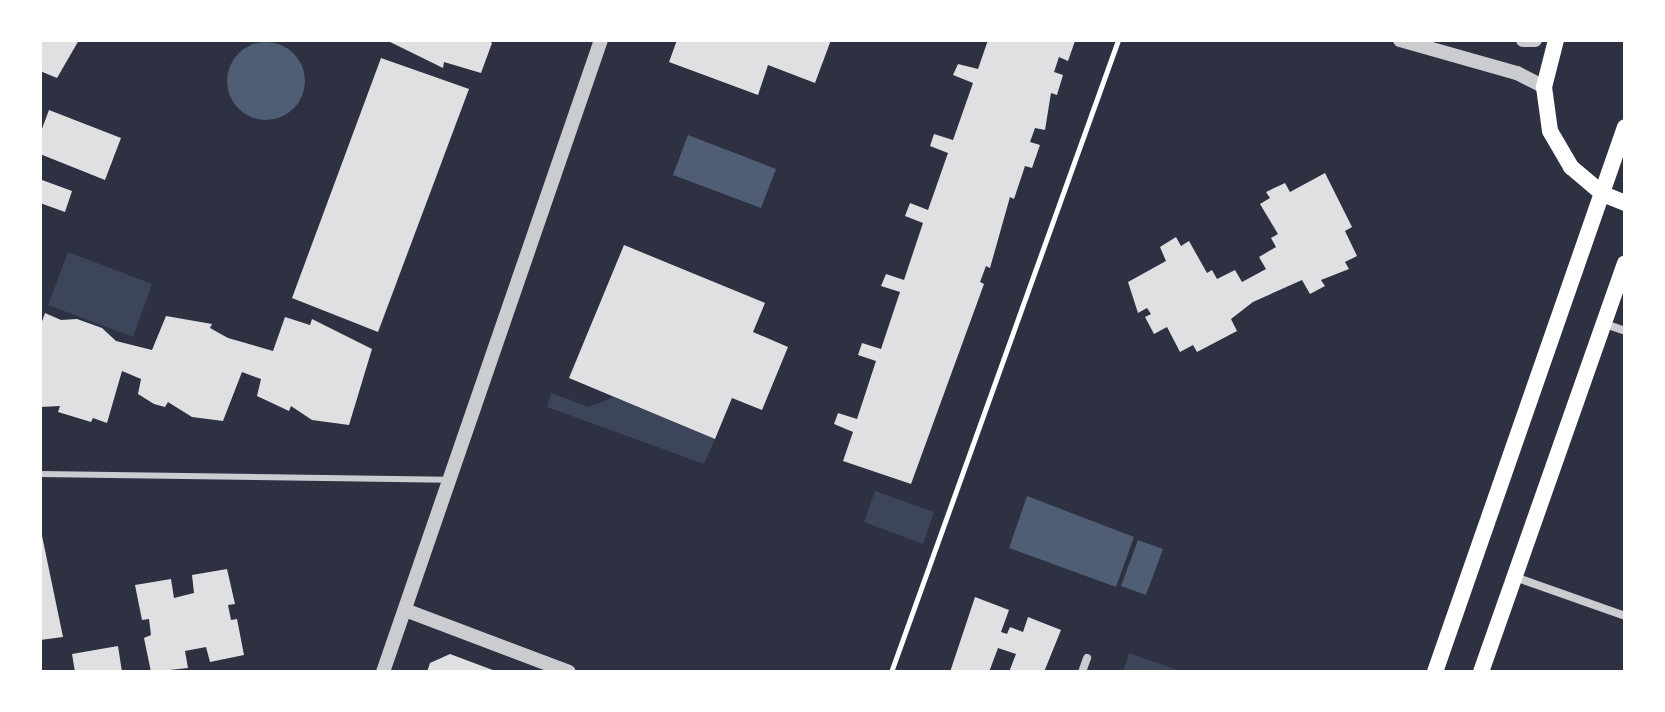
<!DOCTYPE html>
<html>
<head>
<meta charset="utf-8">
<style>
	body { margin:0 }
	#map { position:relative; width:1665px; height:712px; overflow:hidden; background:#2d3142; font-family:Helvetica,sans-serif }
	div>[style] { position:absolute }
	.green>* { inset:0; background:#3c4559 }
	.water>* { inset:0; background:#4f5d75 }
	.round { border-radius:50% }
	.building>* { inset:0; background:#e0e0e3 }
	.path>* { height:5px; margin:-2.5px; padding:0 2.5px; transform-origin:2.5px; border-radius:2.5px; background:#fff }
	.service>* { height:6px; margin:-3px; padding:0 3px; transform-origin:3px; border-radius:3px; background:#caccd0 }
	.minor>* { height:8px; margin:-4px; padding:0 4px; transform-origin:4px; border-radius:4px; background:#caccd0 }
	.tertiary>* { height:14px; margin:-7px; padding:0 7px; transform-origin:7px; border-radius:7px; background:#caccd0 }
	.secondary>* { height:16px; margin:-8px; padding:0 8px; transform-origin:8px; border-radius:8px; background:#fff }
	span { translate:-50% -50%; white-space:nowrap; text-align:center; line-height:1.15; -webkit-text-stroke:7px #fff; paint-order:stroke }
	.frame { position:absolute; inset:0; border:42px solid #fff; pointer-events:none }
</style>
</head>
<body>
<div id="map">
	<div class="green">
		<i style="clip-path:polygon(68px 252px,152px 284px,133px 337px,48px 305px)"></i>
		<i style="clip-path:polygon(551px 393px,589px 407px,614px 397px,715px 439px,704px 464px,547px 407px)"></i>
		<i style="clip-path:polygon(875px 491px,934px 512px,923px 544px,864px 522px)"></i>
		<i style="clip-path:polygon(1129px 653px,1183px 672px,1123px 672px)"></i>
	</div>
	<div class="water">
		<i class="round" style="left:227px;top:42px;width:78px;height:78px"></i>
		<i style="clip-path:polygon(688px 135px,776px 169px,761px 208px,673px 175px)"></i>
		<i style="clip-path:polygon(1027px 496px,1134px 537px,1116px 587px,1009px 548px)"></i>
		<i style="clip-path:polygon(1138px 540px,1163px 549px,1146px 595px,1121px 586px)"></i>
	</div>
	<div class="building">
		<i style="clip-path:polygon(40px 40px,79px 40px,57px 78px,40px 71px)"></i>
		<i style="clip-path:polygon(386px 40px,488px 40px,492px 43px,481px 73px,444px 62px,443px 68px)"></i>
		<i style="clip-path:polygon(677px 40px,831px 40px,815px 83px,768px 65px,758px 95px,669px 62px)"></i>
		<i style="clip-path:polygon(988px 40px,1075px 41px,1068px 61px,1059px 57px,1054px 72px,1063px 75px,1057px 95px,1051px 93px,1045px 130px,1035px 128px,1030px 142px,1040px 145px,1032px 168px,1025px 166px,1014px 199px,1010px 197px,990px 268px,986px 266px,980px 282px,984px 284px,911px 484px,843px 461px,853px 432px,834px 424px,838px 413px,857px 419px,876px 361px,858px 355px,862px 343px,881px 349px,900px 292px,881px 286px,886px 274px,904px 280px,923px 223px,905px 216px,910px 203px,928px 210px,948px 153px,930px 146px,934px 134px,953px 140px,973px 83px,953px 75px,958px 64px,978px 69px)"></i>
		<i style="clip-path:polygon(381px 58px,469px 89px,378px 332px,292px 298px)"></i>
		<i style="clip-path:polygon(49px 110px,121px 138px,105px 180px,40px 154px,40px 134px)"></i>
		<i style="clip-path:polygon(1325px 173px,1352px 227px,1345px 231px,1357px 256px,1345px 262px,1349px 269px,1321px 280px,1325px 286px,1310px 294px,1302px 280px,1253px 302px,1231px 319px,1237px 331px,1197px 352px,1193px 345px,1180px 352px,1167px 327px,1154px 334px,1145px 317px,1151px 314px,1147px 308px,1138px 313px,1128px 282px,1166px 261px,1160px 247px,1176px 237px,1181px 246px,1189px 241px,1207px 273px,1212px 270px,1217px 279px,1235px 270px,1242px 282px,1266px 269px,1259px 257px,1276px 247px,1271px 238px,1278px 234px,1260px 204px,1270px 198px,1266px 192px,1285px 183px,1290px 192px)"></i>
		<i style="clip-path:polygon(42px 180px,72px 191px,65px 212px,40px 203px)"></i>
		<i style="clip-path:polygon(624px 245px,765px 303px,753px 332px,788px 347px,762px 410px,732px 398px,715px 439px,569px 378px)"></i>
		<i style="clip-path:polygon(45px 313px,61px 320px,77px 319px,102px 328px,116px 341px,152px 350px,166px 316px,212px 324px,210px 328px,228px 338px,273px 351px,285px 317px,310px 325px,312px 319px,372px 349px,349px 425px,312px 420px,291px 406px,289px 411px,257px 396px,261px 379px,242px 372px,223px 421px,192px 417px,168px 402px,165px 407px,154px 404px,138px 394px,141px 379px,122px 371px,107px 423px,93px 418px,91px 422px,58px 412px,60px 406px,40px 407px,40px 327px)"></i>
		<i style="clip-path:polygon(40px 526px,63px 637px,40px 640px)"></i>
		<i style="clip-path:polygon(227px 569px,235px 604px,228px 605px,231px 620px,237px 619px,244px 655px,210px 662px,206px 647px,185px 651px,188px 668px,151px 672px,144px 638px,151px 635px,149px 619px,142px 620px,135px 585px,171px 579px,174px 598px,194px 593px,192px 575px)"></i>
		<i style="clip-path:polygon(975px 597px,1009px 610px,1001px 632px,1007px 634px,1010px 627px,1023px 632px,1028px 617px,1061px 630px,1044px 672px,1009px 672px,1016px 654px,998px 648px,989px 672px,950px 672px)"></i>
		<i style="clip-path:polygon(118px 646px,122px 672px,75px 672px,72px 654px)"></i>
		<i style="clip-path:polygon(450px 654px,498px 672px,427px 672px,430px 663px)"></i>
	</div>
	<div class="path">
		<i style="left:891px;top:672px;width:672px;rotate:-70.24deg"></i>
	</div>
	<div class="service">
		<i style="left:40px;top:474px;width:407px;rotate:0.8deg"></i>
	</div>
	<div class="minor">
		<i style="left:1605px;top:324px;width:21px;rotate:19deg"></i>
		<i style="left:1515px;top:577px;width:117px;rotate:19.5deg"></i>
		<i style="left:1082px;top:672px;width:15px;rotate:-70deg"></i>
	</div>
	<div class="tertiary">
		<i style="left:1400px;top:40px;width:122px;rotate:15.8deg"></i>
		<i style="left:1517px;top:73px;width:30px;rotate:27deg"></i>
		<i style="left:1523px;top:40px;width:12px"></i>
		<i style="left:405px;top:610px;width:175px;rotate:20.7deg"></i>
		<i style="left:383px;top:672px;width:669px;rotate:-70.97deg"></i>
	</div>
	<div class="secondary">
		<i style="left:1556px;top:40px;width:49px;rotate:104.3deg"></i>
		<i style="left:1544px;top:87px;width:44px;rotate:82.2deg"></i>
		<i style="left:1550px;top:131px;width:42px;rotate:59.7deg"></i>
		<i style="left:1571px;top:167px;width:42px;rotate:40.2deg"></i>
		<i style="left:1603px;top:194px;width:24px;rotate:22deg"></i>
		<i style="left:1435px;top:672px;width:577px;rotate:-70.78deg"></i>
		<i style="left:1481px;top:672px;width:433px;rotate:-70.6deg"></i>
	</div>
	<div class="frame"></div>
</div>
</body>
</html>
